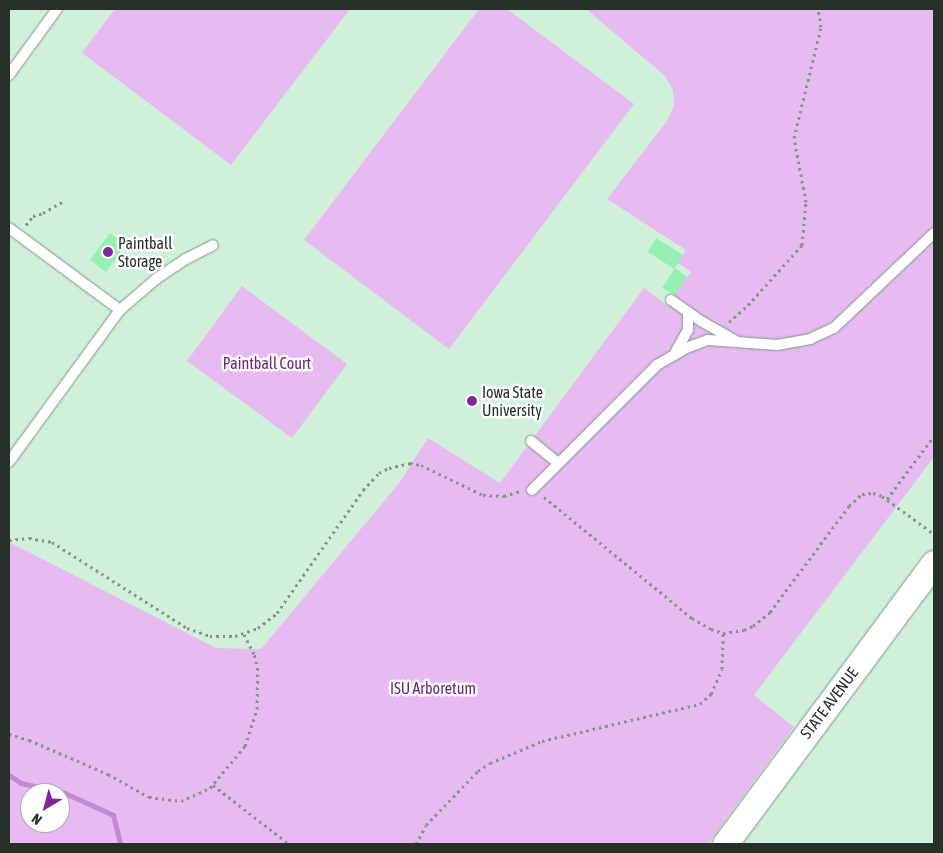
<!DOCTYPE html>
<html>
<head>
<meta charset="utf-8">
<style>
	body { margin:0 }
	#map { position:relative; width:943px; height:853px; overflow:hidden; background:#e2fae8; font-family:"Asap Condensed",sans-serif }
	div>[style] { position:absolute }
	.built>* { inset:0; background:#d0f0d9 }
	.green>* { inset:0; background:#e7baf2 }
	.stream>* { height:5px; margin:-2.5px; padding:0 2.5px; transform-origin:2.5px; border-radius:2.5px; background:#c489d3 }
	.building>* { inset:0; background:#95f0b2 }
	.path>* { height:3px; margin-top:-1.5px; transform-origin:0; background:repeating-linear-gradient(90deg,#859589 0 2.5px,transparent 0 6.5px) }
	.roads { filter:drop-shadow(0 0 1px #829888) drop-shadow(0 0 1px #829888) }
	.service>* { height:10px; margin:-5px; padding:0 5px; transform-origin:5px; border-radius:5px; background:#fff }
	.tertiary>* { height:25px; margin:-12.5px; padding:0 12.5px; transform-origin:12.5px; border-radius:12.5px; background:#fff }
	.dots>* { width:14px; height:14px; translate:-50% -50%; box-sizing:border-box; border:2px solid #fff; border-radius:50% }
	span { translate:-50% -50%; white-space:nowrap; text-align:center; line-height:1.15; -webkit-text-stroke:5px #fff; paint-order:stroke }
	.poi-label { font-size:16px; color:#262f28 }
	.left { translate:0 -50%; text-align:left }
	.park-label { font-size:16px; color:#6c247d }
	.street-label { font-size:16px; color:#262f28 }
	.frame { position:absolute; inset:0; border:10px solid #262f28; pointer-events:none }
	.north { position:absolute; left:20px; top:783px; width:50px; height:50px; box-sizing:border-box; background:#fff; border:1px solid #a8aca9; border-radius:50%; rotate:217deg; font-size:14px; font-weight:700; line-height:20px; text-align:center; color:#262f28 }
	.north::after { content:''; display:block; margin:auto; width:18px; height:22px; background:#802795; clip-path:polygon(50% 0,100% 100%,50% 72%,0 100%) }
</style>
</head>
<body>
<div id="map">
	<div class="built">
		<i style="clip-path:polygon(evenodd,9px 9px,934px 9px,934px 844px,9px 844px,9px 9px,30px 793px,60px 793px,60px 823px,30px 823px,30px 793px)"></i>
	</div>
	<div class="green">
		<i style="clip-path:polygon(115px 9px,350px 9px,231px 165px,82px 53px)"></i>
		<i style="clip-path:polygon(479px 9px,507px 9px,634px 104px,449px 349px,304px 240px)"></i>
		<i style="clip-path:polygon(evenodd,586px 9px,934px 9px,934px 457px,754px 695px,794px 727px,708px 844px,9px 844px,9px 542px,216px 648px,261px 649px,400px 482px,428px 438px,500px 483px,644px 288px,667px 305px,691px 272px,678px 263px,686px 250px,607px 199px,667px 121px,674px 105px,673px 90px,665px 76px,586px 9px,30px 793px,60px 793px,60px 823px,30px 823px,30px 793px)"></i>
		<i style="clip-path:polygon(242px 286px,347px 364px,292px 438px,187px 361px)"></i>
	</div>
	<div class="stream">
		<i style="left:9px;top:775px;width:14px;rotate:34deg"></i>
		<i style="left:21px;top:783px;width:45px;rotate:12.8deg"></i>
		<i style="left:65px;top:793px;width:53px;rotate:24.6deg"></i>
		<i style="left:113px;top:815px;width:30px;rotate:76deg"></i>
	</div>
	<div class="building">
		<i style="clip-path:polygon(110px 233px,126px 245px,106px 272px,90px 260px)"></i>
		<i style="clip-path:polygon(656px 238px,683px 255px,674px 269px,648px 252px)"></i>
		<i style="clip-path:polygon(675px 268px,687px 277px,675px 295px,662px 288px)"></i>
	</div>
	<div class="path">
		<i style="left:26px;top:225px;width:11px;rotate:-52deg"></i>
		<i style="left:33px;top:216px;width:10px;rotate:-17deg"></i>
		<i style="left:43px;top:213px;width:22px;rotate:-30deg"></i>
		<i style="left:729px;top:322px;width:25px;rotate:-42deg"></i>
		<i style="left:748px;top:305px;width:81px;rotate:-48deg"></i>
		<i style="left:802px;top:245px;width:43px;rotate:-84.7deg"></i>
		<i style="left:806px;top:202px;width:65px;rotate:-100.6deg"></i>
		<i style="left:794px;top:138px;width:114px;rotate:-76.3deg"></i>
		<i style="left:821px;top:27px;width:18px;rotate:-99deg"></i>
		<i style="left:544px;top:497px;width:191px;rotate:39.3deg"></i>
		<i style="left:692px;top:618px;width:22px;rotate:30deg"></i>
		<i style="left:711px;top:629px;width:13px;rotate:18deg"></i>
		<i style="left:723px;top:633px;width:21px;rotate:-8deg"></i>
		<i style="left:744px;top:630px;width:10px;rotate:-24deg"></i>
		<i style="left:753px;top:626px;width:22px;rotate:-39deg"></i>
		<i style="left:770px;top:612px;width:132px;rotate:-53.3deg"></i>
		<i style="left:849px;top:506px;width:18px;rotate:-43deg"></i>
		<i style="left:862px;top:494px;width:11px;rotate:-5deg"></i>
		<i style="left:873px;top:493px;width:9px;rotate:18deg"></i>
		<i style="left:882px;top:496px;width:64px;rotate:36.2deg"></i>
		<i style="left:887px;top:499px;width:79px;rotate:-53.3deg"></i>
		<i style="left:9px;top:540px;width:20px;rotate:-6deg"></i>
		<i style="left:29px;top:538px;width:23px;rotate:10deg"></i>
		<i style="left:52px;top:542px;width:160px;rotate:32.5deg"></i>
		<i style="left:187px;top:628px;width:24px;rotate:19deg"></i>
		<i style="left:210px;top:636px;width:25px"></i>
		<i style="left:235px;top:636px;width:24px;rotate:-19deg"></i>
		<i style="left:258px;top:628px;width:24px;rotate:-38deg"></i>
		<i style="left:277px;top:613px;width:150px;rotate:-55deg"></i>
		<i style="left:363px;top:490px;width:23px;rotate:-47deg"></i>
		<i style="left:379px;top:473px;width:11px;rotate:-27deg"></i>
		<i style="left:389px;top:468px;width:22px;rotate:-13deg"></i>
		<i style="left:410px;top:463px;width:11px;rotate:10deg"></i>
		<i style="left:421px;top:465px;width:69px;rotate:25.8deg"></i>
		<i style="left:483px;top:495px;width:21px;rotate:3deg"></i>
		<i style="left:504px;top:496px;width:17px;rotate:-17deg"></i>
		<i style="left:9px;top:734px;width:21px;rotate:17deg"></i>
		<i style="left:29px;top:740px;width:86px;rotate:23.3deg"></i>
		<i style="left:108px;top:774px;width:47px;rotate:29.3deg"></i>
		<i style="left:149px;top:797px;width:32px;rotate:7deg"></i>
		<i style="left:181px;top:801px;width:32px;rotate:-24deg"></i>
		<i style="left:210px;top:788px;width:55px;rotate:-50.2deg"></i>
		<i style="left:245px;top:746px;width:39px;rotate:-72deg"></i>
		<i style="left:257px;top:709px;width:39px;rotate:-89deg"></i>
		<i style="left:258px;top:670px;width:16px;rotate:-104deg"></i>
		<i style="left:254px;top:654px;width:22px;rotate:-117deg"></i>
		<i style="left:213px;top:785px;width:96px;rotate:37.8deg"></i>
		<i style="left:416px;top:844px;width:21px;rotate:-62deg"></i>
		<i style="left:426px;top:825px;width:75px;rotate:-46.1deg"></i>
		<i style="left:478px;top:771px;width:14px;rotate:-34deg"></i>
		<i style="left:490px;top:763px;width:56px;rotate:-22.9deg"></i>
		<i style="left:542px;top:741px;width:162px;rotate:-13.2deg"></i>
		<i style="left:700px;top:704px;width:15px;rotate:-42deg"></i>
		<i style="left:711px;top:694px;width:27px;rotate:-66deg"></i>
		<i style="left:722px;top:669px;width:36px;rotate:-88deg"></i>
	</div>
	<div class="roads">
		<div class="service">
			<i style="left:9px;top:75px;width:82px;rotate:-54deg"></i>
			<i style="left:9px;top:228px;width:138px;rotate:36.5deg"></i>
			<i style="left:671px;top:300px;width:37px;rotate:35deg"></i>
			<i style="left:701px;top:321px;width:40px;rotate:29.7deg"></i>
			<i style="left:674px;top:355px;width:29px;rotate:-61deg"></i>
			<i style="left:688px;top:330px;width:18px;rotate:-90deg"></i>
			<i style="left:531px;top:441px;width:33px;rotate:39deg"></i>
			<i style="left:9px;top:462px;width:188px;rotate:-53.9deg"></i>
			<i style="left:120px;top:310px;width:48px;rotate:-40.7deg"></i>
			<i style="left:156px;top:279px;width:36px;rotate:-34deg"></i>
			<i style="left:186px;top:259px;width:30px;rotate:-27deg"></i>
			<i style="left:532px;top:490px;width:177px;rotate:-45deg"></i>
			<i style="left:657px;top:365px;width:34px;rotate:-30deg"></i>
			<i style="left:686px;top:348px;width:23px;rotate:-20deg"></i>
			<i style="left:708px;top:340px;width:69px;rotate:4.1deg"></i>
			<i style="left:777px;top:345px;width:34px;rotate:-10deg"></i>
			<i style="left:810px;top:339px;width:26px;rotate:-25deg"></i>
			<i style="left:834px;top:328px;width:138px;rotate:-43.5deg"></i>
		</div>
		<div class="tertiary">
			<i style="left:725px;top:844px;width:350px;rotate:-53.4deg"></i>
		</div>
	</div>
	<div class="dots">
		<i style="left:108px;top:252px;background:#802795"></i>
		<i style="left:472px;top:401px;background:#802795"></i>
	</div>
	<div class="poi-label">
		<span class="left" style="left:118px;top:252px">Paintball<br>Storage</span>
		<span class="left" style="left:482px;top:401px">Iowa State<br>University</span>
	</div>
	<div class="park-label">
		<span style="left:267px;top:363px">Paintball Court</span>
		<span style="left:433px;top:688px">ISU Arboretum</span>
	</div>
	<div class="street-label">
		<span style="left:829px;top:703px;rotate:-53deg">STATE AVENUE</span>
	</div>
	<div class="frame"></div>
	<div class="north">N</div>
</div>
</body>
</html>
